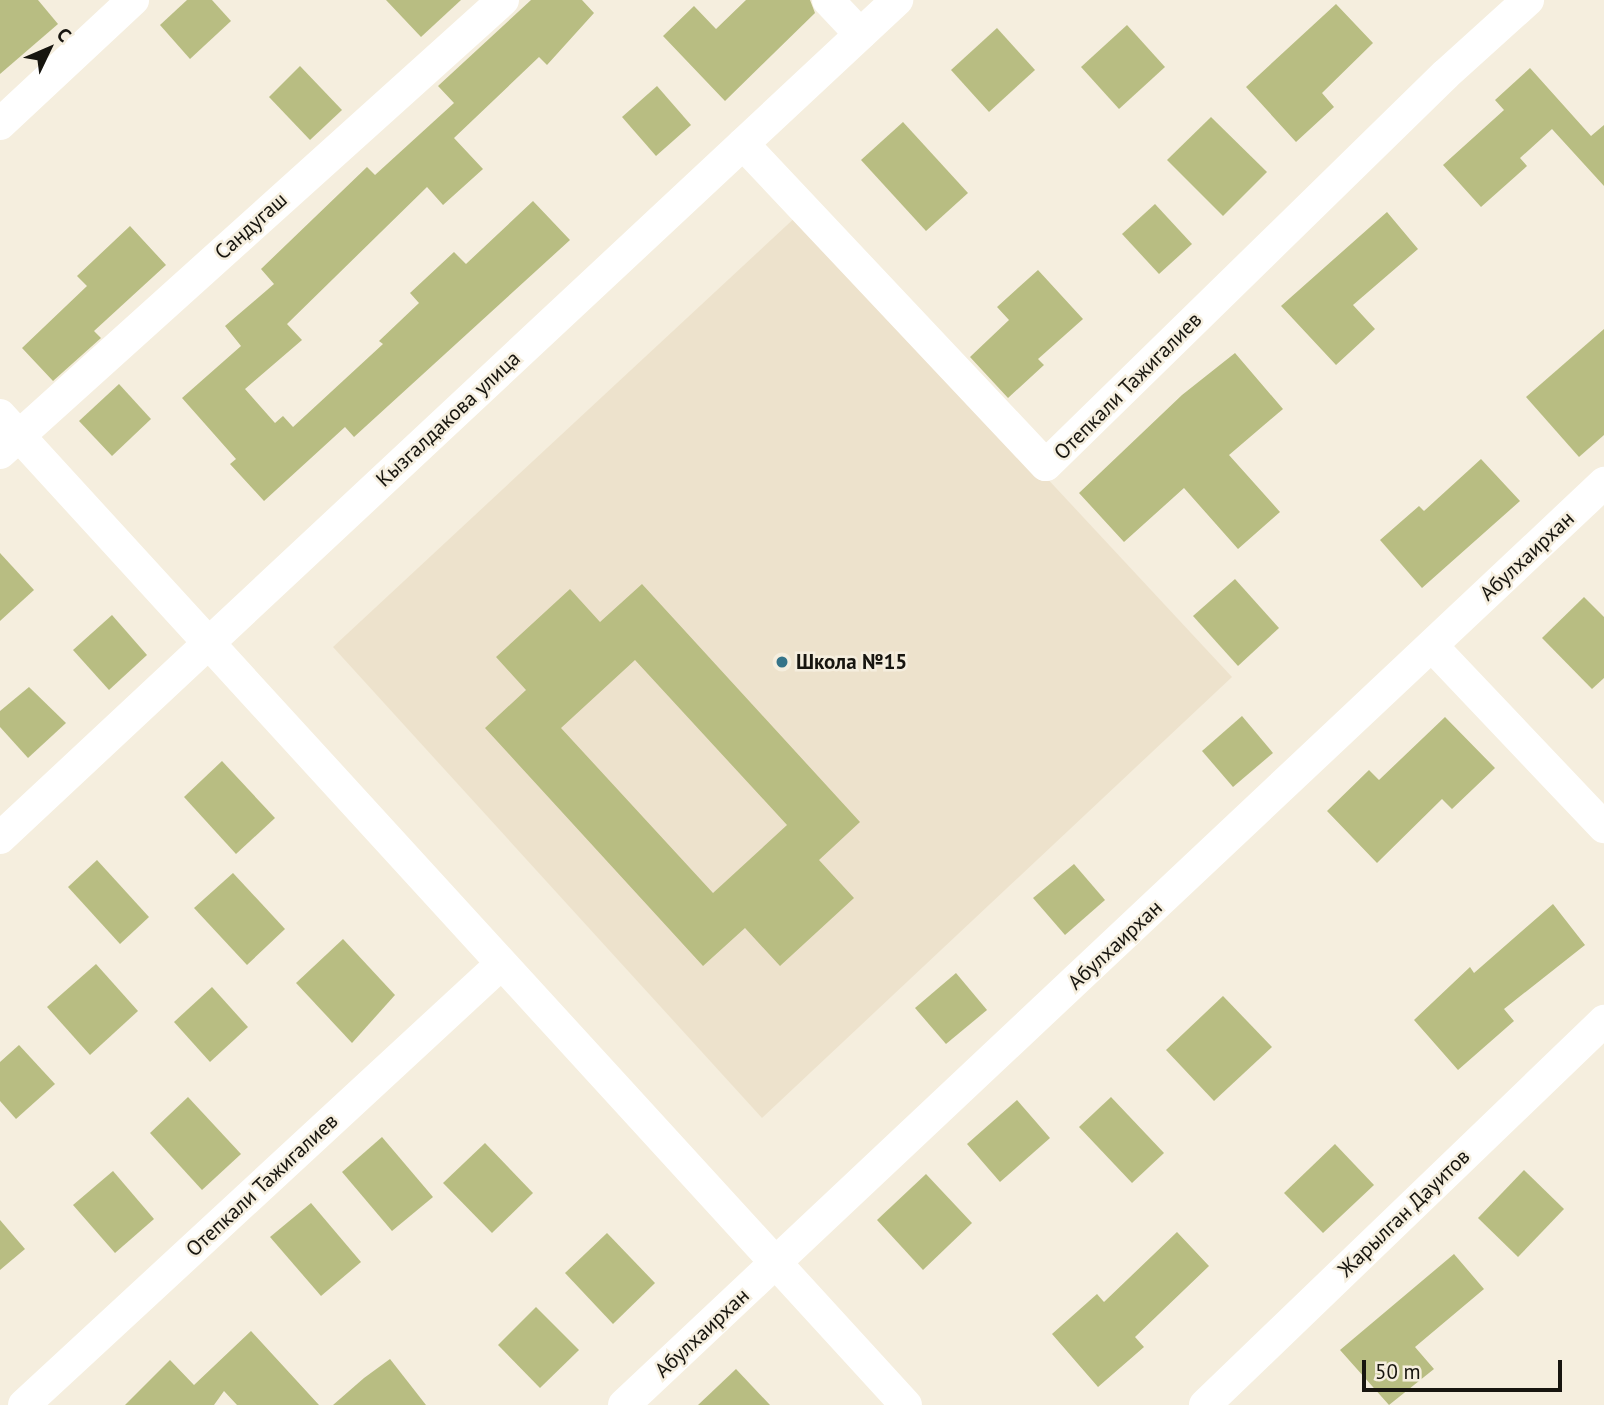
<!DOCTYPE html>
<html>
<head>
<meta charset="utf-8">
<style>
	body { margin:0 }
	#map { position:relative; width:1604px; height:1405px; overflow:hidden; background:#f5eede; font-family:"PT Sans",sans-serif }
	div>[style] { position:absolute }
	.built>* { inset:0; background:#ede2cc }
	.building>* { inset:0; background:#b8bd82 }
	.minor>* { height:32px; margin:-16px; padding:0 16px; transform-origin:16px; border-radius:16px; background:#fff }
	.dots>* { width:19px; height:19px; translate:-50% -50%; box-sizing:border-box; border:4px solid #f5eede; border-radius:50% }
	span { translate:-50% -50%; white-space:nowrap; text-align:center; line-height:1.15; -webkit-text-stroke:5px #f5eede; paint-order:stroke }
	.street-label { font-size:21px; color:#17150f }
	.poi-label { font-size:21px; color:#17150f; font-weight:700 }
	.left { translate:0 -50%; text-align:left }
	.north { position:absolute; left:14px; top:14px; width:70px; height:70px; -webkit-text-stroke:5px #f5eede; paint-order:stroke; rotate:46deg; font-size:19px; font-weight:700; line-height:28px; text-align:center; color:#17150f }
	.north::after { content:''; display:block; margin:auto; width:24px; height:32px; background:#17150f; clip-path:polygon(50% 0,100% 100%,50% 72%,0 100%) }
	.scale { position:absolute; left:1362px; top:1360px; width:200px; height:32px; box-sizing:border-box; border:4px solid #17150f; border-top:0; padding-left:9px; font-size:21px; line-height:24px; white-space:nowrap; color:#17150f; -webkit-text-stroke:5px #f5eede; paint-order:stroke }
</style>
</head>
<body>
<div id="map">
	<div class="built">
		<i style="clip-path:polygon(800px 213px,1232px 677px,762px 1118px,333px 647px)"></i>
	</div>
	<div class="building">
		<i style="clip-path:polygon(0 0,38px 0,58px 24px,0 74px)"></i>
		<i style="clip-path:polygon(187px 0,212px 0,231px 21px,190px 59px,160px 25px)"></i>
		<i style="clip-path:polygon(386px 0,461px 0,421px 37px)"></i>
		<i style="clip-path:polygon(531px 0,582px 0,594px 13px,547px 65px,539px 57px,454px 138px,483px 169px,443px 205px,427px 187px,287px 324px,302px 340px,245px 389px,275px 423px,283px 416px,293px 427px,383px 344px,379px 341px,419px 303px,410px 293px,454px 252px,466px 264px,533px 201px,570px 240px,354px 437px,345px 427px,264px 501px,230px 464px,236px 459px,182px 398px,241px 346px,225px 326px,274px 284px,261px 269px,367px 167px,375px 175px,454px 103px,438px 86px)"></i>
		<i style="clip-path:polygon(746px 0,810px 0,815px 13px,725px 101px,663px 36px,694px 6px,716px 29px)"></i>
		<i style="clip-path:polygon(1336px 4px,1373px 43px,1322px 93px,1334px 107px,1296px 142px,1246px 87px)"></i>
		<i style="clip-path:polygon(1127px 25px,1165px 67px,1119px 109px,1081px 67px)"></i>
		<i style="clip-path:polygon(997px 28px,1035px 70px,989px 112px,951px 70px)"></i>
		<i style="clip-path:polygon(300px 66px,342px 110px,310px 140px,269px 97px)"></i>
		<i style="clip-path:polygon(1530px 68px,1591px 136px,1604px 125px,1604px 186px,1552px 129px,1520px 158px,1527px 166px,1481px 207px,1443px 165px,1504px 110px,1495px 100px)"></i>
		<i style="clip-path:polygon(657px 86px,691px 125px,656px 156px,622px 117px)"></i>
		<i style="clip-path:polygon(1211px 117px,1267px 172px,1223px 216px,1167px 160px)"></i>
		<i style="clip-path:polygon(903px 122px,968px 193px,926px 231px,861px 160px)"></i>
		<i style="clip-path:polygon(1155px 204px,1192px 244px,1159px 274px,1122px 234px)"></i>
		<i style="clip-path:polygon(1387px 212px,1418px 249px,1353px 305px,1375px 329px,1336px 365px,1281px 306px)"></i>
		<i style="clip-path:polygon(130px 226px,166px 265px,94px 331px,101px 338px,53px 381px,22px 348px,87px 286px,77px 276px)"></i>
		<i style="clip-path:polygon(1038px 270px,1083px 319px,1038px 359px,1044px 365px,1008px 398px,970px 357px,1009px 320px,997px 307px)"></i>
		<i style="clip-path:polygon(1604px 329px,1604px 435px,1579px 457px,1526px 397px)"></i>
		<i style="clip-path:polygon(1235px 353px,1283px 409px,1229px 455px,1280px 512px,1238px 549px,1184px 488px,1124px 542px,1079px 493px,1182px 395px)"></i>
		<i style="clip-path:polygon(119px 384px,151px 419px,112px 456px,79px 421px)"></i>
		<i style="clip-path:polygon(1481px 459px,1520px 501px,1422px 588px,1380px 540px,1419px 506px,1424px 511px)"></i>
		<i style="clip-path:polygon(0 553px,34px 590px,0 621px)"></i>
		<i style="clip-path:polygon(1235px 579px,1279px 628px,1238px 666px,1193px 616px)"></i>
		<i style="clip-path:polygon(evenodd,642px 584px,860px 822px,819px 860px,854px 898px,780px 966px,745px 928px,703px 966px,485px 728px,526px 690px,496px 657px,570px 589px,600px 622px,642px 584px,635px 660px,787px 825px,713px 893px,561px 728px,635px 660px)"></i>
		<i style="clip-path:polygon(1584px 597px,1604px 617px,1604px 678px,1592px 689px,1542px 638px)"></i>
		<i style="clip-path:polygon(112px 615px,147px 655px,109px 690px,73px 650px)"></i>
		<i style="clip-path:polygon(29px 687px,66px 723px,28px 758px,0 727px,0 711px)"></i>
		<i style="clip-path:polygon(1242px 716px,1273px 753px,1233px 787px,1202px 751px)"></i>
		<i style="clip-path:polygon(1445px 717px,1495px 768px,1452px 809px,1442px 799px,1377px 863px,1327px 811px,1369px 770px,1379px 780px)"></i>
		<i style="clip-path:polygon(222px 761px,275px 818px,236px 854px,184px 797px)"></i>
		<i style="clip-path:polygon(97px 860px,149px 917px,120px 944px,68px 887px)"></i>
		<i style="clip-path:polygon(1074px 864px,1105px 900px,1065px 935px,1033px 898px)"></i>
		<i style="clip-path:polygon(233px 873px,285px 929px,247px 965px,194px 908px)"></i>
		<i style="clip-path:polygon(1553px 904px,1585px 945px,1504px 1009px,1514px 1021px,1458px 1070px,1414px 1020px,1470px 967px,1474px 973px)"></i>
		<i style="clip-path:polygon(343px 939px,395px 995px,352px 1043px,296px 983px)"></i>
		<i style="clip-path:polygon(96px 964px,138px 1011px,90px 1055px,47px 1007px)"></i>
		<i style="clip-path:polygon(956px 973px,987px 1010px,946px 1044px,915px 1008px)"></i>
		<i style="clip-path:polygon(212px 987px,248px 1027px,210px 1062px,174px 1022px)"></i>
		<i style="clip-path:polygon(1223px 996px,1272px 1047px,1214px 1101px,1166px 1050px)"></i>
		<i style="clip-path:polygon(19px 1045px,55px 1084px,16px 1119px,0 1101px,0 1062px)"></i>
		<i style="clip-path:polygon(188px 1097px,241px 1154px,202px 1190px,150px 1133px)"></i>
		<i style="clip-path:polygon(1111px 1097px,1164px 1153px,1132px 1183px,1079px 1127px)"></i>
		<i style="clip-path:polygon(1017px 1100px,1050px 1138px,1000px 1182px,967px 1144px)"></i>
		<i style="clip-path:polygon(382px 1137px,433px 1197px,392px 1231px,342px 1172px)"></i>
		<i style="clip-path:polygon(485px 1143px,533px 1193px,492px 1233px,443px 1183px)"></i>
		<i style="clip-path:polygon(1335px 1144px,1374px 1185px,1323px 1233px,1284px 1193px)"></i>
		<i style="clip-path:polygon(1524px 1170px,1564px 1209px,1518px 1257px,1478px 1218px)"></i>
		<i style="clip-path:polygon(113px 1171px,154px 1219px,115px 1253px,73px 1205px)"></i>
		<i style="clip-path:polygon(926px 1174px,972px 1223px,923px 1270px,877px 1220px)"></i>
		<i style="clip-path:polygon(311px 1203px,361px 1262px,321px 1296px,270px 1237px)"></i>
		<i style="clip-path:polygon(0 1220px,25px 1249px,0 1270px)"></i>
		<i style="clip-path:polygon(1177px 1232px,1209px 1266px,1135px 1337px,1144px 1347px,1098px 1387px,1052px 1334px,1097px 1294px,1104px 1302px)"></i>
		<i style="clip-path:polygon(607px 1233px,655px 1283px,613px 1324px,565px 1273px)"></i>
		<i style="clip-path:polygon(1454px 1254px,1484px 1289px,1415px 1347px,1434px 1369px,1389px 1405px,1340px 1350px)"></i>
		<i style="clip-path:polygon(536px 1307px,579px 1350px,540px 1388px,498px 1345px)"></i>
		<i style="clip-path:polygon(251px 1331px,319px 1405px,237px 1405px,224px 1391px,214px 1405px,125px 1405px,170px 1360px,194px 1385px)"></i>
		<i style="clip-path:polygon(390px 1359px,426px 1405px,333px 1405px,364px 1378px)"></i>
		<i style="clip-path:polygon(736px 1369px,770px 1405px,698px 1405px)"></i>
	</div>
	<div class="minor">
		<i style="left:828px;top:0;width:47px;rotate:46.7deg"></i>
		<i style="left:0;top:124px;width:182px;rotate:-43deg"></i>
		<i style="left:743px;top:144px;width:441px;rotate:46.7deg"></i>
		<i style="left:1046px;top:465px;width:558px;rotate:-44.35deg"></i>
		<i style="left:1445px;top:75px;width:112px;rotate:-42.1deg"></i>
		<i style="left:0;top:415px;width:1342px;rotate:47.54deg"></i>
		<i style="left:0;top:453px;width:677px;rotate:-42.01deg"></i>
		<i style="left:1432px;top:646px;width:250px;rotate:46.5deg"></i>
		<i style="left:0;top:838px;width:1228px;rotate:-43.05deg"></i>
		<i style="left:24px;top:1405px;width:648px;rotate:-42.75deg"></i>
		<i style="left:624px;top:1405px;width:1346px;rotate:-43.25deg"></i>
		<i style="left:1205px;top:1405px;width:554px;rotate:-43.9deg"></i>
	</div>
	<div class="dots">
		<i style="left:782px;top:662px;background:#357489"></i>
	</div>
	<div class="street-label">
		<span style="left:251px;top:226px;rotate:-42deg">Сандугаш</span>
		<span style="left:1128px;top:386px;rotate:-45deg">Отепкали Тажигалиев</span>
		<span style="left:448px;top:419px;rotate:-43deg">Кызгалдакова улица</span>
		<span style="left:1527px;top:556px;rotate:-43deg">Абулхаирхан</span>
		<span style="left:1115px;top:945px;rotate:-43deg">Абулхаирхан</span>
		<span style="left:262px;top:1185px;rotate:-43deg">Отепкали Тажигалиев</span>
		<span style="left:1404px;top:1213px;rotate:-44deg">Жарылган Дауитов</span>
		<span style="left:702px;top:1333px;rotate:-43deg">Абулхаирхан</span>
	</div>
	<div class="poi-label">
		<span class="left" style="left:796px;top:662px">Школа №15</span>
	</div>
	<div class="north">С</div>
	<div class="scale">50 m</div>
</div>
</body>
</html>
